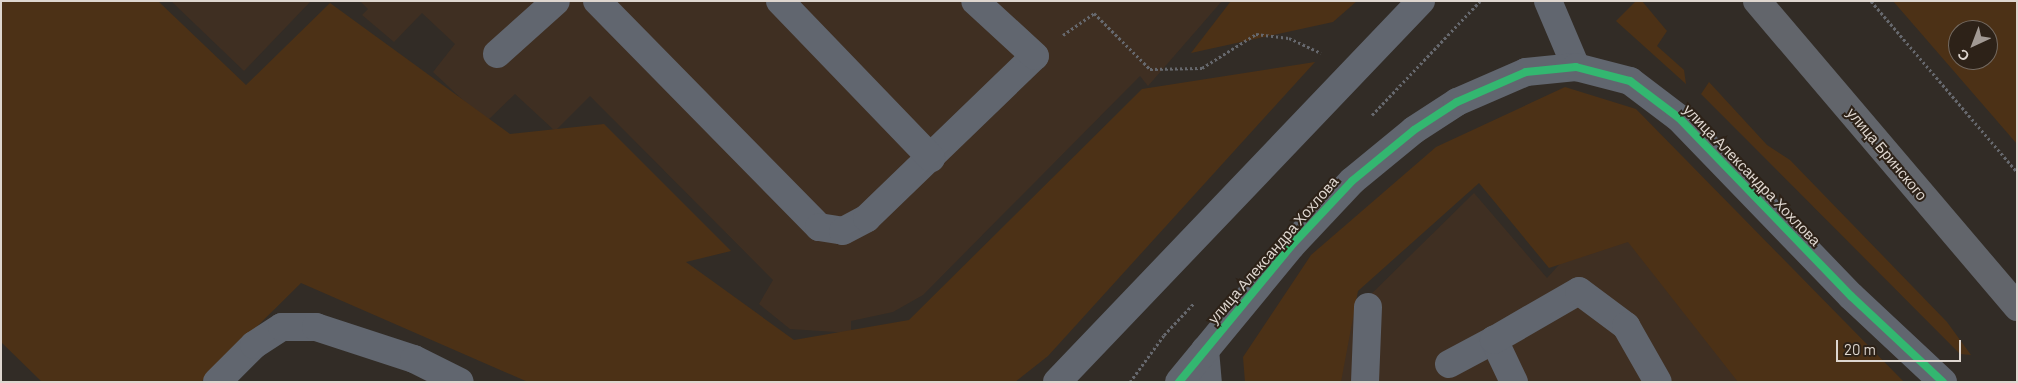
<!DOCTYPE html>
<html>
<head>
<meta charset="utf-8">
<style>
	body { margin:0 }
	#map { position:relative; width:2018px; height:383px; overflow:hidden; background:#322c26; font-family:Barlow,sans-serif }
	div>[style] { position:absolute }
	.built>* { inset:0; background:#3f2f22 }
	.green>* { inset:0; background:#4c3116 }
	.path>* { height:3px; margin-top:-1.5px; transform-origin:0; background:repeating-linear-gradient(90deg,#66686d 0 2.5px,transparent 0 5px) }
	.minor>* { height:28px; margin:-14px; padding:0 14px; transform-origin:14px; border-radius:14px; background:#61666f }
	.major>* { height:28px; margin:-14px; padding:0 14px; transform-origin:14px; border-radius:14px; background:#62656b }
	.cycleway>* { height:8px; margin:-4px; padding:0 4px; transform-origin:4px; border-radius:4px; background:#33b770 }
	span { translate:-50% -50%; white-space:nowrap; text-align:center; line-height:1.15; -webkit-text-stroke:4px #2d2218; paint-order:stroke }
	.street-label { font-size:15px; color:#ded6cf }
	.frame { position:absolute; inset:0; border:2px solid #ded6cf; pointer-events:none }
	.north { position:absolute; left:1948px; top:20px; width:50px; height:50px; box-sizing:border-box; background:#2d2218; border:1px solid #746a61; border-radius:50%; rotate:223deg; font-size:14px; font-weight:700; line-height:20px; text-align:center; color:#ded6cf }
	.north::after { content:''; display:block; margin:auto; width:18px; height:22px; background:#a29a94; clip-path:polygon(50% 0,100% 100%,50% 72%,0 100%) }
	.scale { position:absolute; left:1836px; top:340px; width:125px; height:22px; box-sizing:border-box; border:2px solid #ded6cf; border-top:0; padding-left:6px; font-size:15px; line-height:18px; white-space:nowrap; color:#ded6cf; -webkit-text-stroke:4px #2d2218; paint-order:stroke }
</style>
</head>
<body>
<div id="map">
	<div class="built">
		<i style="clip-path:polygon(171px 1px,311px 1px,244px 71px)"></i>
		<i style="clip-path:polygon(360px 1px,1222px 1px,1148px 86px,1140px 76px,923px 295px,893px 312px,851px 321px,851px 333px,790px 329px,759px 304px,773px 280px,590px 96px,555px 131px,515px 94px,486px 122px,433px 72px,455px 44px,422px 13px,394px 42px,362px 15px,368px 9px)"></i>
		<i style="clip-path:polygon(1474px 193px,1547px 278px,1616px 202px,1761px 382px,1314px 382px,1302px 362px)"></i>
	</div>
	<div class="green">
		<i style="clip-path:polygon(1px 1px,158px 1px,246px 85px,330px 3px,510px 134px,604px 124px,731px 251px,686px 262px,794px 340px,909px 320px,1142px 89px,1315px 62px,1048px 356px,1015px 382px,528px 382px,301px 283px,201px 382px,42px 382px,1px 342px)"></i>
		<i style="clip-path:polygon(1231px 1px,1357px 1px,1333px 22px,1191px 53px)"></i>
		<i style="clip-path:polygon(1636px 1px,1642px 1px,1667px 31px,1657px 46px,1684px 70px,1686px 84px,1616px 21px)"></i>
		<i style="clip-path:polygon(evenodd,1893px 1px,2017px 1px,2017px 144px,1893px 1px,1958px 30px,1988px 30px,1988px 60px,1958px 60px,1958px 30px)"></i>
		<i style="clip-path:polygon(1709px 82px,1767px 145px,1790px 160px,1947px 322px,1971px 355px,1960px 354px,1701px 94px)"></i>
		<i style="clip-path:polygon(1565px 87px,1636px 109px,1904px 382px,1738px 382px,1628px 242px,1549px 268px,1479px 183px,1358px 291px,1341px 382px,1245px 382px,1243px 357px,1311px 255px,1436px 147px)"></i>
	</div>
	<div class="path">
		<i style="left:1871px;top:1px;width:225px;rotate:49.5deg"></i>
		<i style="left:1063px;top:35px;width:38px;rotate:-35deg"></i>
		<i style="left:1094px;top:13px;width:79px;rotate:45deg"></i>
		<i style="left:1150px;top:69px;width:52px;rotate:-1.1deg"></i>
		<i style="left:1202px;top:68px;width:64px;rotate:-32.2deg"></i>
		<i style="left:1256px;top:34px;width:33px;rotate:7deg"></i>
		<i style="left:1289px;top:38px;width:35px;rotate:25deg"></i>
		<i style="left:1372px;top:115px;width:157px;rotate:-46.5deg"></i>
		<i style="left:1130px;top:382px;width:58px;rotate:-54.1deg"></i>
		<i style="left:1164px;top:335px;width:44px;rotate:-46.8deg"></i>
	</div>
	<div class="minor">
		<i style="left:597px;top:1px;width:317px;rotate:45.5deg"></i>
		<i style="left:819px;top:227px;width:24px;rotate:9deg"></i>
		<i style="left:843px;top:231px;width:27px;rotate:-28deg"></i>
		<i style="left:867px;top:218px;width:233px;rotate:-44deg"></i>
		<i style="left:1035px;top:56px;width:81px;rotate:-137.5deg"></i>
		<i style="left:780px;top:1px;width:218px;rotate:46.1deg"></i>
		<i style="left:1548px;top:1px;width:72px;rotate:67deg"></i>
		<i style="left:497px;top:54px;width:79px;rotate:-41.9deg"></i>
		<i style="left:1205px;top:350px;width:32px;rotate:85deg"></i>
		<i style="left:1449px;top:364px;width:51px;rotate:-28.1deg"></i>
		<i style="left:217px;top:382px;width:52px;rotate:-45deg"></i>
		<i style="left:254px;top:345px;width:33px;rotate:-33deg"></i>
		<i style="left:282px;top:327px;width:34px"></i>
		<i style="left:316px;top:327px;width:103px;rotate:18.1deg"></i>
		<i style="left:414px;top:359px;width:51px;rotate:26.6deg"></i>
		<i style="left:1057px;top:382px;width:527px;rotate:-46.31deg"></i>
		<i style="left:1179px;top:382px;width:176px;rotate:-50.5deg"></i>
		<i style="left:1291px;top:246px;width:89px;rotate:-46.8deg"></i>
		<i style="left:1352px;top:181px;width:80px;rotate:-39.4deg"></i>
		<i style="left:1414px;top:130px;width:51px;rotate:-33.1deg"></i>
		<i style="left:1457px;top:102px;width:75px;rotate:-23.5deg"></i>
		<i style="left:1526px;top:72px;width:50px;rotate:-5.7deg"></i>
		<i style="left:1576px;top:67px;width:56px;rotate:14.5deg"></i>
		<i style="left:1630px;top:81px;width:61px;rotate:37.1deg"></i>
		<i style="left:1679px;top:118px;width:248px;rotate:46deg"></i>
		<i style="left:1851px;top:296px;width:126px;rotate:43.1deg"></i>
		<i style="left:1365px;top:382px;width:75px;rotate:-87.7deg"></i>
		<i style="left:1514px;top:382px;width:47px;rotate:-115.5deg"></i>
		<i style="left:1494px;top:340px;width:98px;rotate:-30deg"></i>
		<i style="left:1579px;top:291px;width:59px;rotate:36.7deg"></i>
		<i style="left:1626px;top:326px;width:64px;rotate:60.3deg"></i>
	</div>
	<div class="major">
		<i style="left:1757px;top:1px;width:402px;rotate:49.6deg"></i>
	</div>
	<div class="cycleway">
		<i style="left:1179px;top:382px;width:176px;rotate:-50.5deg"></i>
		<i style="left:1291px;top:246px;width:89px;rotate:-46.8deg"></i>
		<i style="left:1352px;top:181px;width:80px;rotate:-39.4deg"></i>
		<i style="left:1414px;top:130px;width:51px;rotate:-33.1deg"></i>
		<i style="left:1457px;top:102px;width:75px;rotate:-23.5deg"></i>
		<i style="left:1526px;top:72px;width:50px;rotate:-5.7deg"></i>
		<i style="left:1576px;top:67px;width:56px;rotate:14.5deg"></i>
		<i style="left:1630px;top:81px;width:61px;rotate:37.1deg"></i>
		<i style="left:1679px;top:118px;width:248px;rotate:46deg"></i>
		<i style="left:1851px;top:296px;width:126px;rotate:43.1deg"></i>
	</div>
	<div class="street-label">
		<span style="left:1887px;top:154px;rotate:50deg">улица Бринского</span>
		<span style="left:1752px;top:175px;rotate:46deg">улица Александра Хохлова</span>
		<span style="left:1273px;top:250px;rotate:-49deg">улица Александра Хохлова</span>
	</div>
	<div class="frame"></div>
	<div class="north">С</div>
	<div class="scale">20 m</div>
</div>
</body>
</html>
